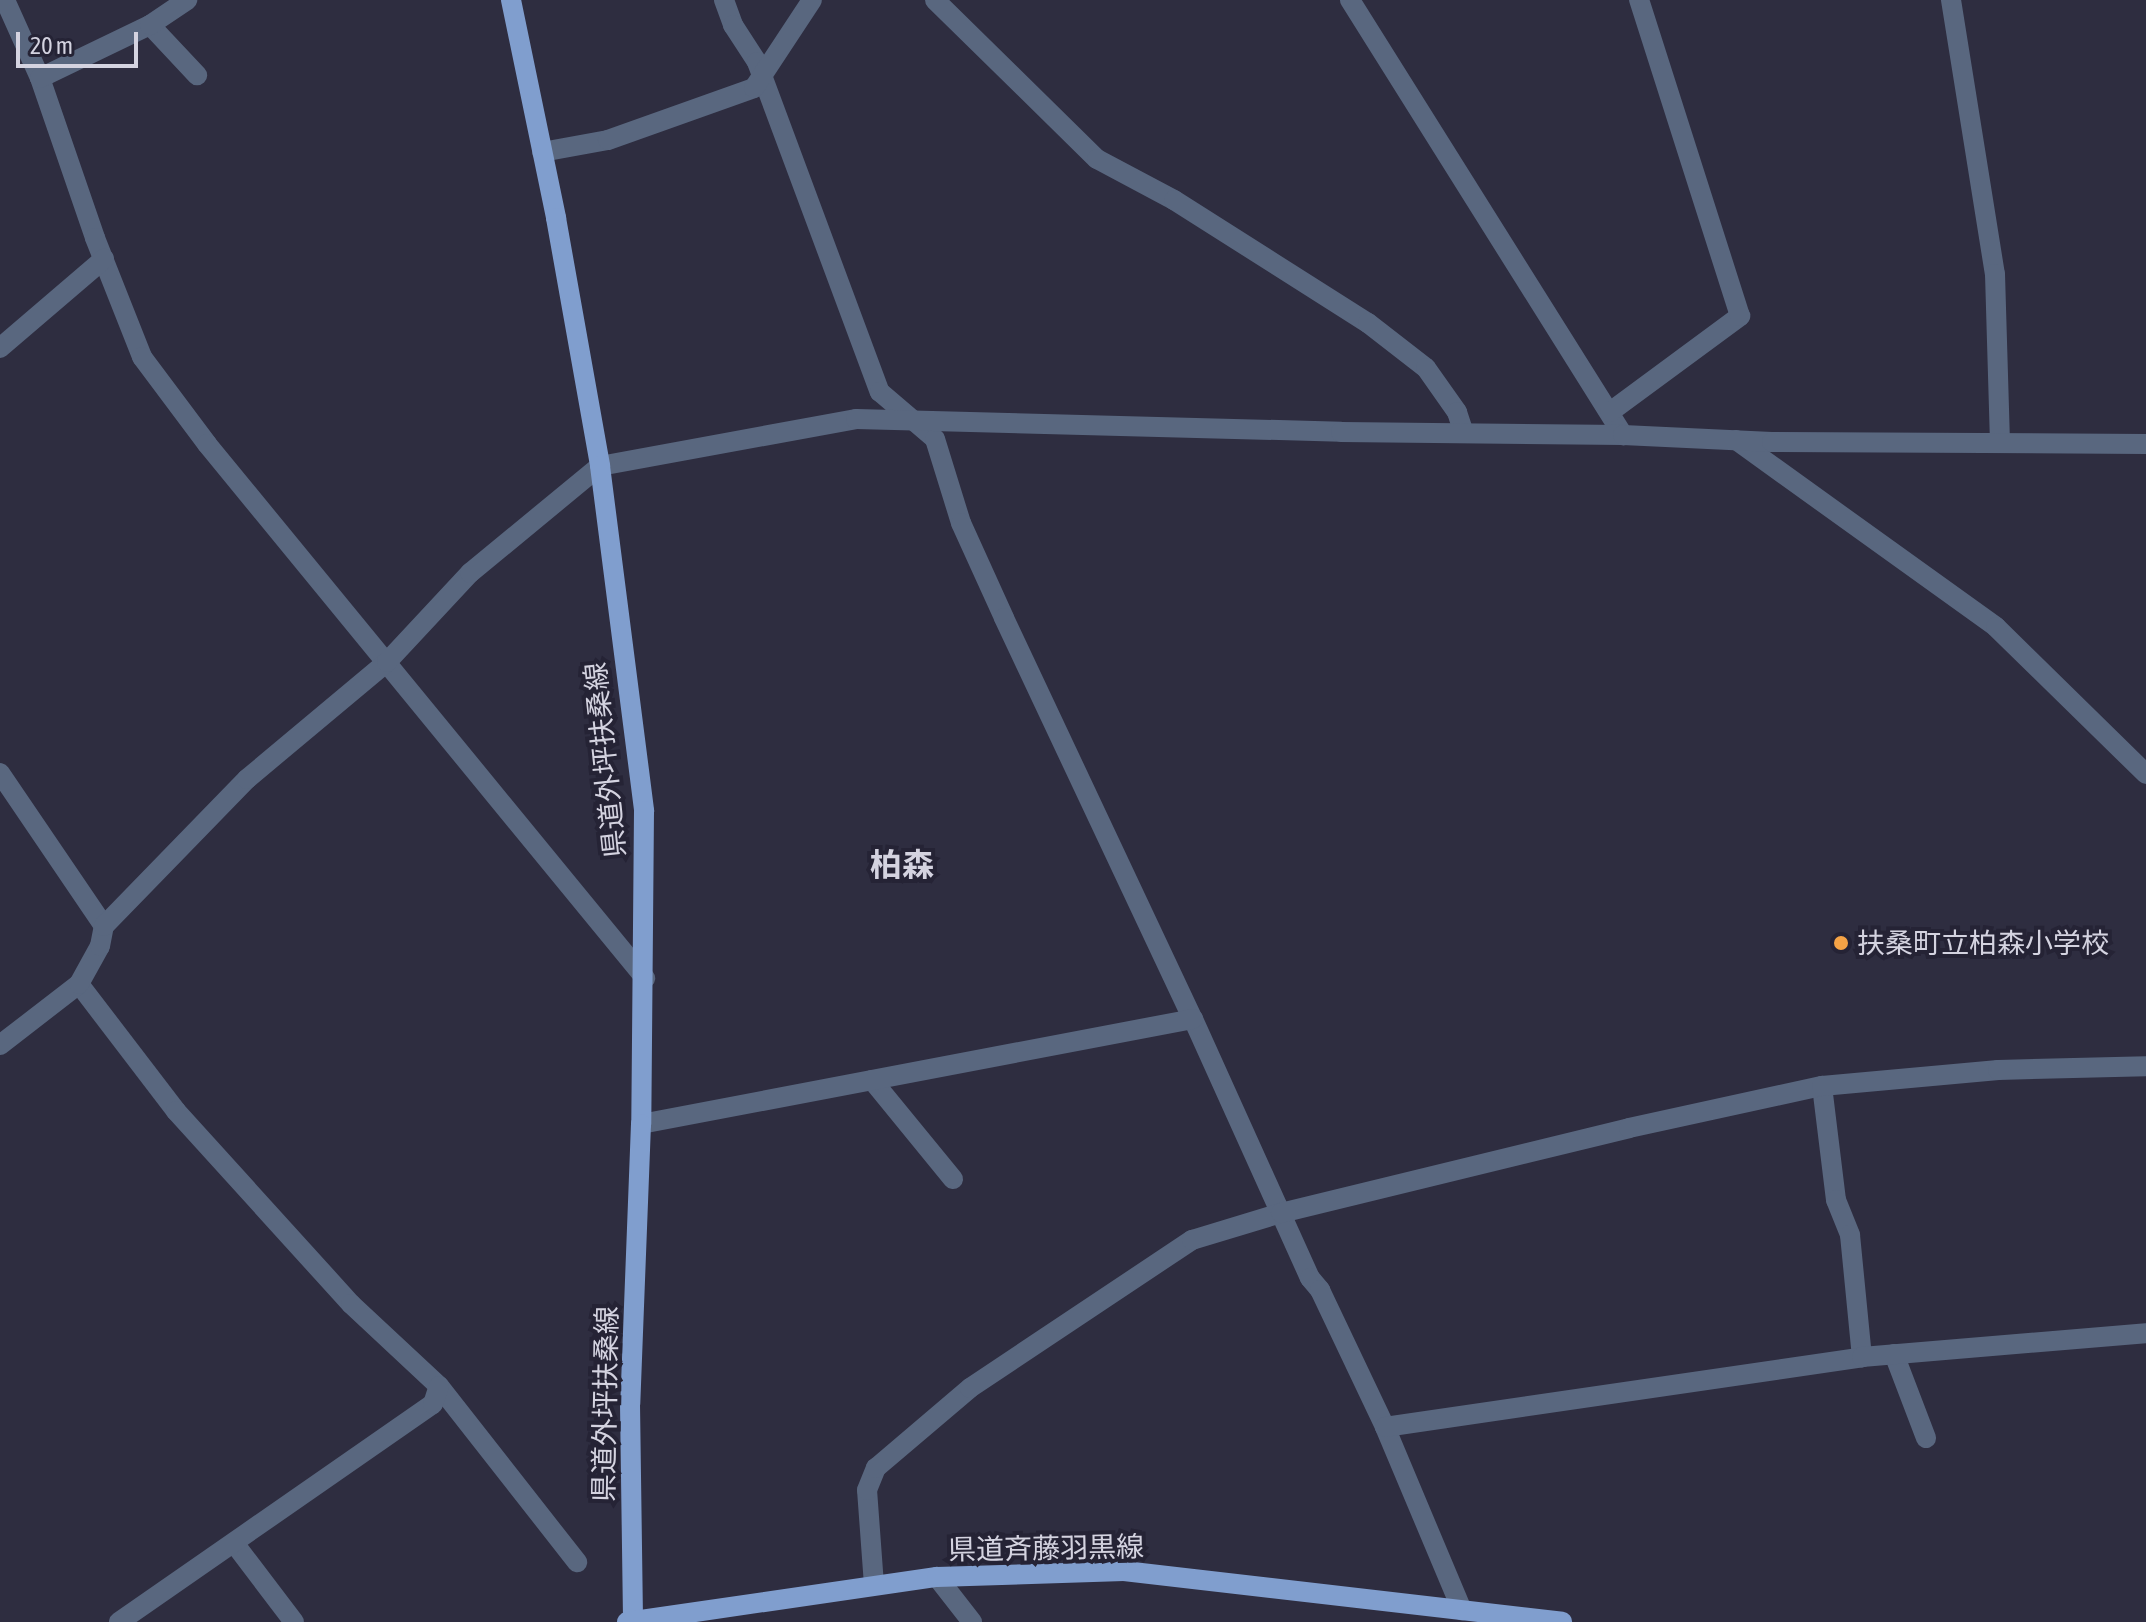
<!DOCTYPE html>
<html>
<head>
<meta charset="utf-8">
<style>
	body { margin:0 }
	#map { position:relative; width:2146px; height:1622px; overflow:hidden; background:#2e2d40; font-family:"Asap Condensed","Noto Sans JP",sans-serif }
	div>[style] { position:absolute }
	.minor>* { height:20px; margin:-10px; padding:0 10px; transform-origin:10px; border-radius:10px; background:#59677f }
	.major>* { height:20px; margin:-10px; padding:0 10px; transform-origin:10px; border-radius:10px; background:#809ece }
	.dots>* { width:22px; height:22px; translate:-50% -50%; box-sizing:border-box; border:4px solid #252335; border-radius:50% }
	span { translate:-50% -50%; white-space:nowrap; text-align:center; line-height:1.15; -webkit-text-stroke:8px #252335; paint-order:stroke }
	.street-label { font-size:28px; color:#d4d3e0 }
	.poi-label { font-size:28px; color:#d4d3e0 }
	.left { translate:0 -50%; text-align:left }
	.quarter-label { font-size:32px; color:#d4d3e0; font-weight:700 }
	.scale { position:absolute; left:16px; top:32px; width:122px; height:36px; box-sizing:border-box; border:4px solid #d4d3e0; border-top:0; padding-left:10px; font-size:24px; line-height:28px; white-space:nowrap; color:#d4d3e0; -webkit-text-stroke:6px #252335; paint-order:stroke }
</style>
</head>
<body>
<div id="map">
	<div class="minor">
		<i style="left:5px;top:0;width:85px;rotate:65.8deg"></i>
		<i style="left:40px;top:78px;width:169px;rotate:71deg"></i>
		<i style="left:95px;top:238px;width:128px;rotate:68.4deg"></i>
		<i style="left:142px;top:357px;width:109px;rotate:53.2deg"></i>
		<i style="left:207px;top:444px;width:691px;rotate:50.64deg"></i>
		<i style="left:724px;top:0;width:27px;rotate:70deg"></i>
		<i style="left:733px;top:25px;width:44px;rotate:57deg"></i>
		<i style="left:757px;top:62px;width:352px;rotate:69.6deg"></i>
		<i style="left:880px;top:392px;width:72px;rotate:40.5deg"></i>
		<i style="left:935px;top:439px;width:88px;rotate:72.8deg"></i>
		<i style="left:961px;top:523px;width:104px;rotate:65.6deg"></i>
		<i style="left:1004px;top:618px;width:443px;rotate:64.8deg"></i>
		<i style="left:1193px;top:1019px;width:284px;rotate:65.7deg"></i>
		<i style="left:1310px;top:1278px;width:16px;rotate:50deg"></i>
		<i style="left:1320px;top:1290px;width:152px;rotate:64.6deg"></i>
		<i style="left:1385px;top:1427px;width:199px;rotate:67.2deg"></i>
		<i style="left:935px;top:0;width:227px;rotate:44.5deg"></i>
		<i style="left:1097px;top:159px;width:87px;rotate:28deg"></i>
		<i style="left:1174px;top:200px;width:230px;rotate:32.4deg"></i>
		<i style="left:1368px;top:323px;width:73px;rotate:37.8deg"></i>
		<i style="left:1426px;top:368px;width:54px;rotate:54.8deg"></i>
		<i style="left:1457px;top:412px;width:22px;rotate:72deg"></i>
		<i style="left:1350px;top:0;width:514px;rotate:57.89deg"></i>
		<i style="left:1951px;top:0;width:278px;rotate:80.9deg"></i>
		<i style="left:1995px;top:274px;width:169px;rotate:88.3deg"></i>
		<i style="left:150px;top:25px;width:69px;rotate:46.8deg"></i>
		<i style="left:40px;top:78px;width:122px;rotate:-25.7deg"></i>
		<i style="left:150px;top:25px;width:45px;rotate:-34deg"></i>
		<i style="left:542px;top:152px;width:67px;rotate:-10.3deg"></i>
		<i style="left:608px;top:140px;width:155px;rotate:-19.6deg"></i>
		<i style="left:754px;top:88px;width:105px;rotate:-56.6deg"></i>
		<i style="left:0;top:348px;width:137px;rotate:-40.6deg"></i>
		<i style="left:1610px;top:412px;width:162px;rotate:-36.4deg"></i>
		<i style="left:1740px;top:316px;width:332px;rotate:-107.7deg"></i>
		<i style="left:1736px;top:440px;width:320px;rotate:35.7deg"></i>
		<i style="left:1996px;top:627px;width:210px;rotate:44.4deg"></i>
		<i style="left:0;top:773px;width:185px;rotate:55.8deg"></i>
		<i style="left:79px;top:984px;width:160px;rotate:52.6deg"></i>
		<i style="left:176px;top:1111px;width:261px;rotate:47.8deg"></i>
		<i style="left:351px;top:1304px;width:120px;rotate:43deg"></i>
		<i style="left:439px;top:1386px;width:224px;rotate:51.9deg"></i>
		<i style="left:0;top:1045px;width:100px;rotate:-37.7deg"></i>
		<i style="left:79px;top:984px;width:43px;rotate:-61.1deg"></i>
		<i style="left:100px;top:946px;width:20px;rotate:-79deg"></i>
		<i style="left:104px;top:926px;width:205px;rotate:-45.8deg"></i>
		<i style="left:247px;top:779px;width:182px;rotate:-39.9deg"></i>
		<i style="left:387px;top:662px;width:122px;rotate:-47deg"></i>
		<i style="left:470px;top:573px;width:168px;rotate:-39.5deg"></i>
		<i style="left:600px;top:466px;width:260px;rotate:-10.4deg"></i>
		<i style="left:856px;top:419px;width:485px;rotate:1.5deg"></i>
		<i style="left:1341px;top:432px;width:282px;rotate:0.6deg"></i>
		<i style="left:1623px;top:435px;width:149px;rotate:2.7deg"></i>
		<i style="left:1772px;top:442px;width:374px;rotate:0.3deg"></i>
		<i style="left:872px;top:1080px;width:128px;rotate:50.7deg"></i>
		<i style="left:1822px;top:1086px;width:115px;rotate:83deg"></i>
		<i style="left:1836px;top:1200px;width:38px;rotate:68deg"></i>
		<i style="left:1850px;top:1235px;width:123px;rotate:84.4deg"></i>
		<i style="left:641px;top:1124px;width:562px;rotate:-10.77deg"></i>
		<i style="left:1894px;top:1354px;width:90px;rotate:69.1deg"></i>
		<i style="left:1385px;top:1427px;width:482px;rotate:-8.3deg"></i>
		<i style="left:1862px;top:1357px;width:285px;rotate:-4.8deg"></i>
		<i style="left:234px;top:1543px;width:99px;rotate:52.8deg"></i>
		<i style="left:937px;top:1577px;width:57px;rotate:52.1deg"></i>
		<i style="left:874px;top:1585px;width:95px;rotate:-94.2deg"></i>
		<i style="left:867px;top:1490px;width:24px;rotate:-68deg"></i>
		<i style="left:876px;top:1468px;width:123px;rotate:-40.4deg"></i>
		<i style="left:970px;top:1388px;width:267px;rotate:-33.7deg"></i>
		<i style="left:1192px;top:1240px;width:93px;rotate:-16.9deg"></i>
		<i style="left:1281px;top:1213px;width:358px;rotate:-13.7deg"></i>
		<i style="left:1629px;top:1128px;width:198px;rotate:-12.3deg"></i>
		<i style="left:1822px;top:1086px;width:177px;rotate:-5.2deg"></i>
		<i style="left:1998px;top:1070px;width:148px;rotate:-1.5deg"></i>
		<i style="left:119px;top:1622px;width:382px;rotate:-34.8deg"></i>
		<i style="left:433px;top:1404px;width:19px;rotate:-72deg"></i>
	</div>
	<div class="major">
		<i style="left:511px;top:0;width:223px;rotate:78.3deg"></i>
		<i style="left:556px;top:218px;width:252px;rotate:79.9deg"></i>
		<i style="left:600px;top:466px;width:348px;rotate:82.7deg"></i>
		<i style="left:644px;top:811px;width:313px;rotate:90.5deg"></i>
		<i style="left:641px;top:1124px;width:280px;rotate:92.2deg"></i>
		<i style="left:630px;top:1404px;width:216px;rotate:89.2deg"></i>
		<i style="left:627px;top:1622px;width:313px;rotate:-8.3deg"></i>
		<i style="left:937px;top:1577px;width:187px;rotate:-1.8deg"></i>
		<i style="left:1124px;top:1571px;width:441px;rotate:6.6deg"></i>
	</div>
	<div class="dots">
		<i style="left:1841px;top:943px;background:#f5a346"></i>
	</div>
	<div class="street-label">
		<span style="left:605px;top:760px;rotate:-96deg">県道外坪扶桑線</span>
		<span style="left:605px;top:1404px;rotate:-89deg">県道外坪扶桑線</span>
		<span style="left:1046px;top:1548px;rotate:-1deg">県道斉藤羽黒線</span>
	</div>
	<div class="poi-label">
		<span class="left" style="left:1857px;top:943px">扶桑町立柏森小学校</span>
	</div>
	<div class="quarter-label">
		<span style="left:902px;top:865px">柏森</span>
	</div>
	<div class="scale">20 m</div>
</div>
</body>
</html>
